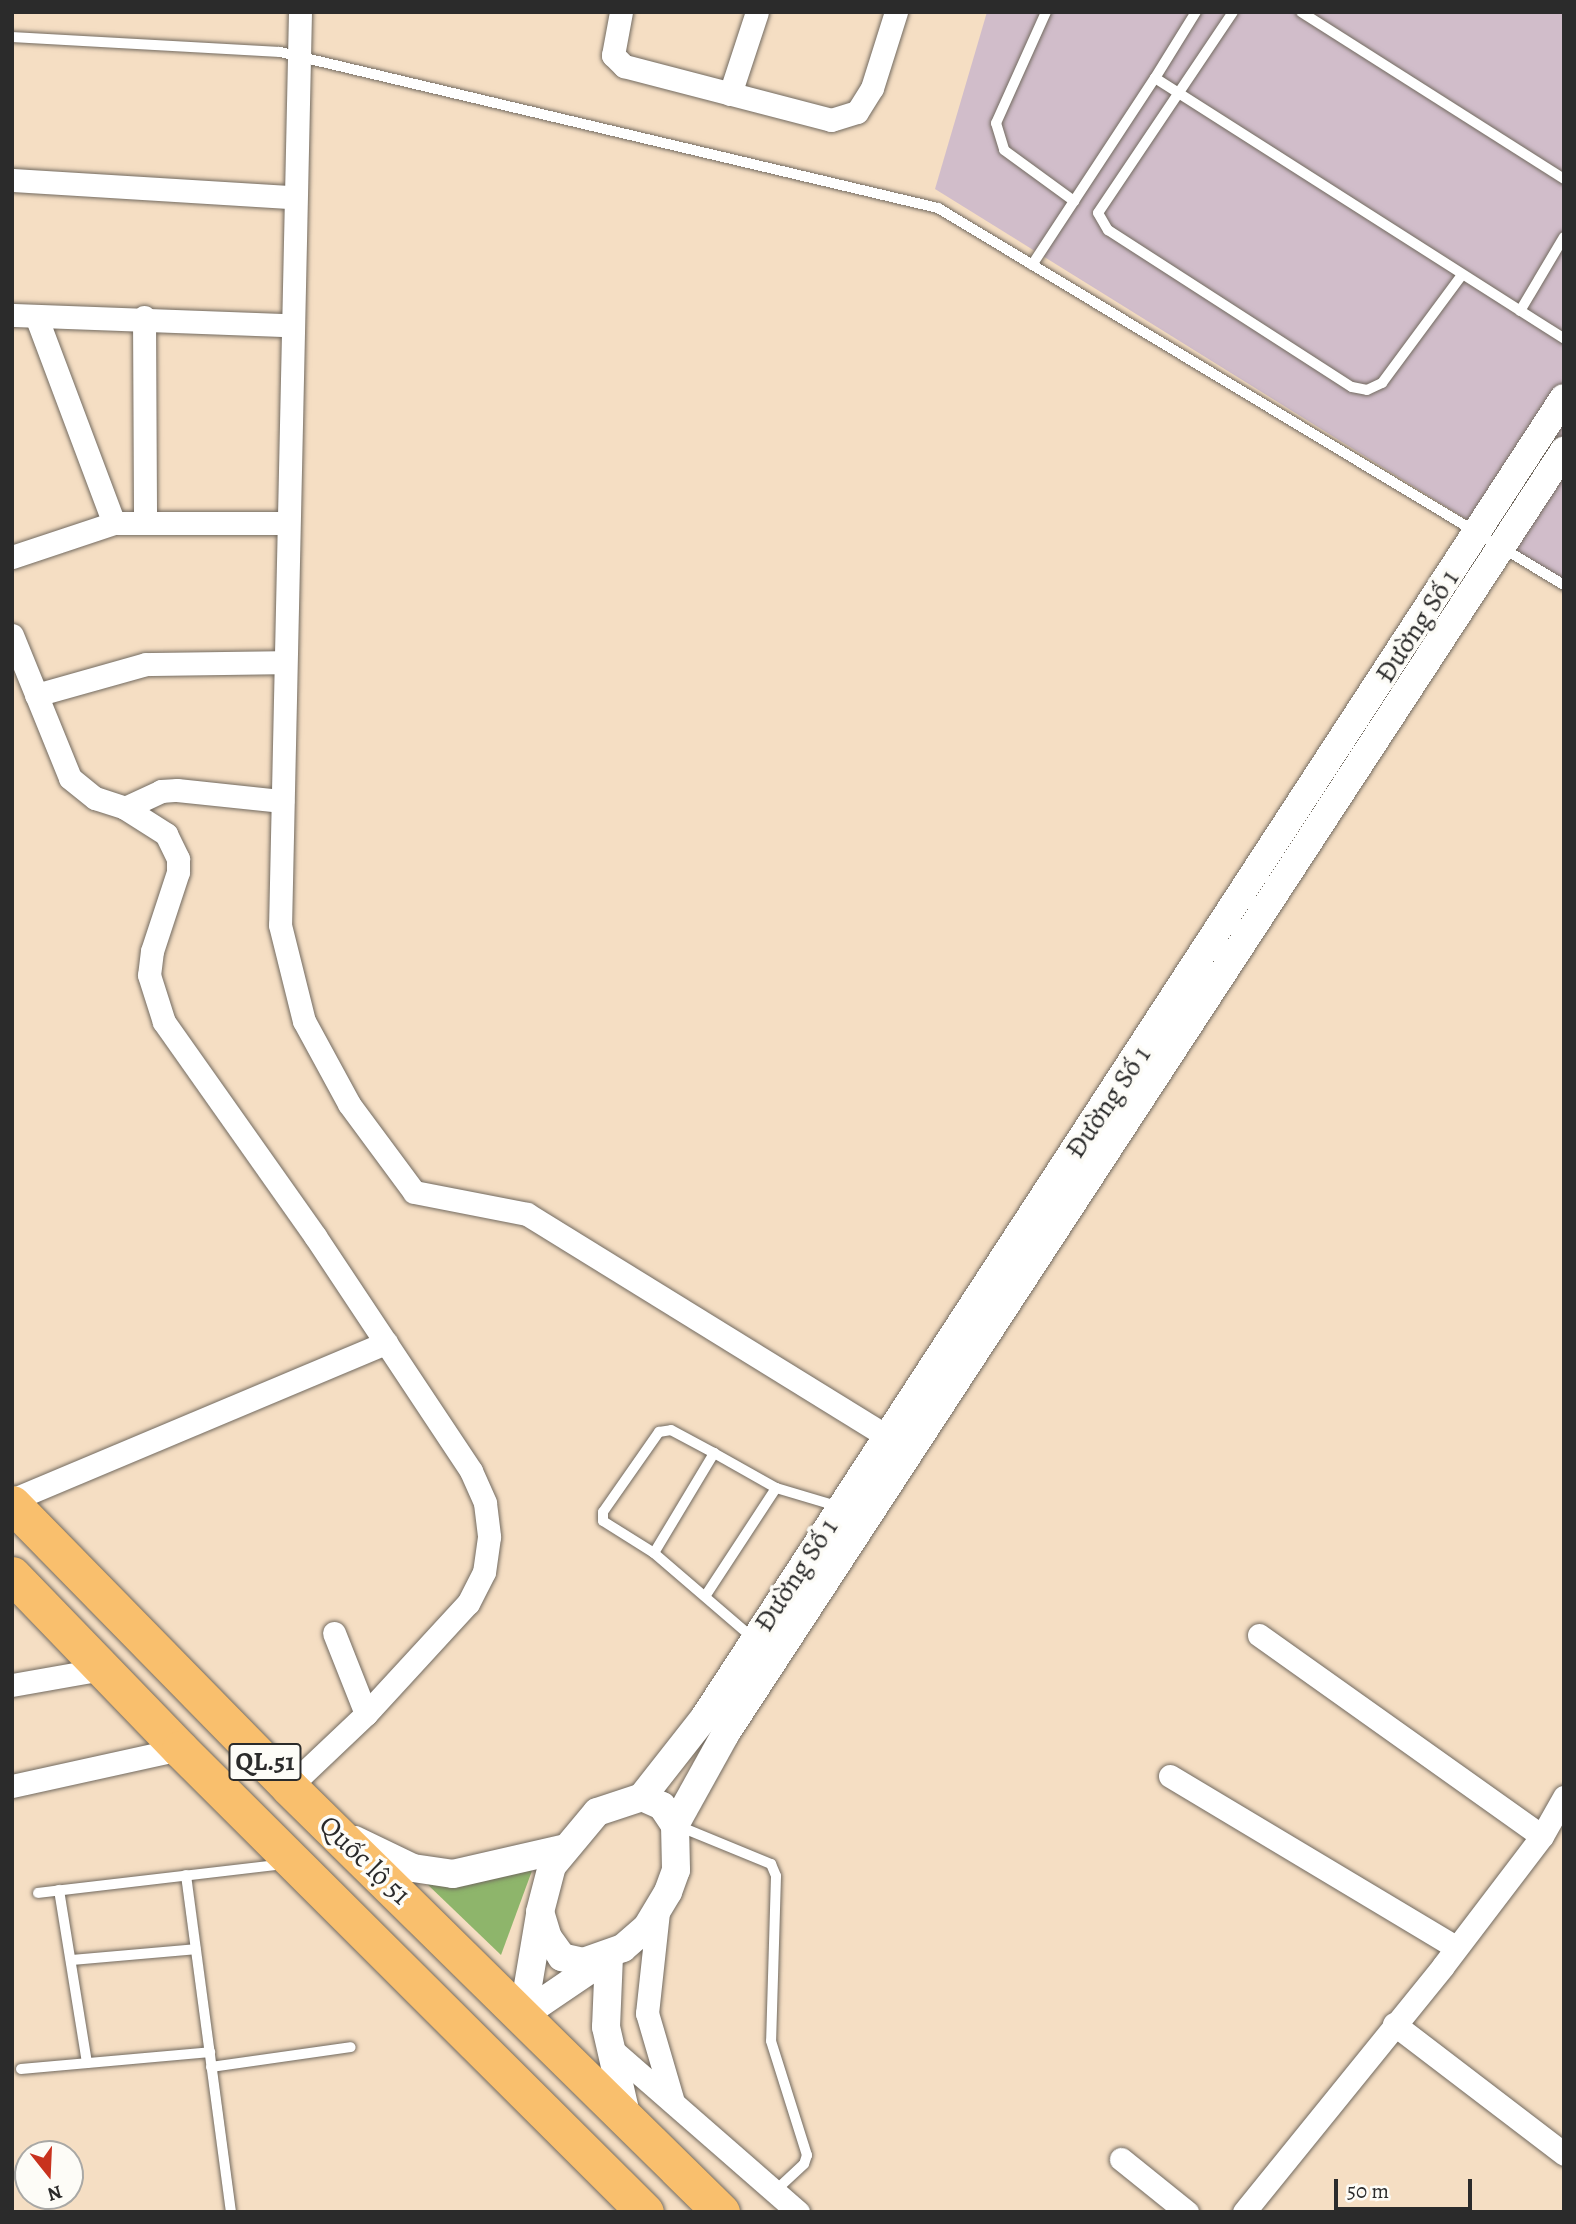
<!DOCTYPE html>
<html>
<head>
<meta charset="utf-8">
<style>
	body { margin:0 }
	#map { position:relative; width:1576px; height:2224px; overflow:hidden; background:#f5dec3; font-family:Alegreya,serif }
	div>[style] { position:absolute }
	.industrial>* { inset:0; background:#d1bdca }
	.forest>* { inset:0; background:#8eb56b }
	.roads { filter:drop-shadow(0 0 2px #726a60) drop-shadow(0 0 2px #726a60) }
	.service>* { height:10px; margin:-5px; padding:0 5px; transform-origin:5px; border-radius:5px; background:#fff }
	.minor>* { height:23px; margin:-11.5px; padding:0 11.5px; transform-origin:11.5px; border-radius:11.5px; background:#fff }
	.tertiary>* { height:28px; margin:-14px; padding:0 14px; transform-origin:14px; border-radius:14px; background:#fff }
	.trunk>* { height:37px; margin:-18.5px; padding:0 18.5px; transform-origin:18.5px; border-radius:18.5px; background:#f9bf6d }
	span { translate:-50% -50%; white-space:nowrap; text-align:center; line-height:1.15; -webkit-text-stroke:7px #fdfcf7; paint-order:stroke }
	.shield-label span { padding:2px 5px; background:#fdfcf7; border:2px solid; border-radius:5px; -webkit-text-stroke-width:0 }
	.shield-label { font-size:26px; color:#2b2b2b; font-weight:700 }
	.street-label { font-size:28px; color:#2b2b2b }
	.frame { position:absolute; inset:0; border:14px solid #2b2b2b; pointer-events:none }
	.north { position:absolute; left:14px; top:2140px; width:70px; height:70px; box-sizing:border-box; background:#fdfcf7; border:2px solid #a9a8a5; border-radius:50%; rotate:162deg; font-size:19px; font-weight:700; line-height:28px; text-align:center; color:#2b2b2b }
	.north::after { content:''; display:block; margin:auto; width:24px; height:32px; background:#c8321e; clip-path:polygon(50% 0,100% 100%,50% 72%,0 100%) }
	.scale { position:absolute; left:1334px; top:2179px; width:138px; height:32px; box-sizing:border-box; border:4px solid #2b2b2b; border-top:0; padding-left:9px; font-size:21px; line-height:24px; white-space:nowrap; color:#2b2b2b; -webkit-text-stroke:5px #fdfcf7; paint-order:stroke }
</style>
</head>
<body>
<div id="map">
	<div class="industrial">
		<i style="clip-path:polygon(987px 12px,1564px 12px,1564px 580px,935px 189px)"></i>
	</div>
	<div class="forest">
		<i style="clip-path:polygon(533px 1868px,501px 1955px,426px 1883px)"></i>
	</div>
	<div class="roads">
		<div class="service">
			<i style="left:1046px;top:12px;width:122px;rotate:114.2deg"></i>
			<i style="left:996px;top:123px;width:28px;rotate:73deg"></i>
			<i style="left:1004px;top:150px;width:87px;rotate:36.1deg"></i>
			<i style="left:1233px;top:12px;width:242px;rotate:123.9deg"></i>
			<i style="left:1098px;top:213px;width:20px;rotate:60deg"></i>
			<i style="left:1108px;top:230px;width:290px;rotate:32.8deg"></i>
			<i style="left:1352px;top:387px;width:15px;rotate:11deg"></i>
			<i style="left:1367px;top:390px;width:17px;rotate:-25deg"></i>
			<i style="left:1382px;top:383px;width:134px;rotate:-53.5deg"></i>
			<i style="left:1301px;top:12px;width:312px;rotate:32.4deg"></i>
			<i style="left:12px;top:37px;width:268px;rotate:3.2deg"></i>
			<i style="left:280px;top:52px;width:676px;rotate:13.34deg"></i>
			<i style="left:938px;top:208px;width:731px;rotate:31.06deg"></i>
			<i style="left:1155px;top:78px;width:78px;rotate:-58.2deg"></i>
			<i style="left:1032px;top:265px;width:224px;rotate:-56.7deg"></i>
			<i style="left:1155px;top:78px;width:485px;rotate:32.5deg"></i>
			<i style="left:1520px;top:311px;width:86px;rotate:-59.3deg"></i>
			<i style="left:654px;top:1553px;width:60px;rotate:-147.9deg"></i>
			<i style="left:603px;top:1521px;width:9px;rotate:-90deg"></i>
			<i style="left:603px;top:1512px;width:98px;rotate:-55deg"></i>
			<i style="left:659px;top:1432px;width:12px;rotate:-9deg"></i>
			<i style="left:671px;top:1430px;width:49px;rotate:28.1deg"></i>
			<i style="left:706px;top:1595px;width:128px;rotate:-56.8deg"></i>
			<i style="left:754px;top:1639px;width:132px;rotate:-139.3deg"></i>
			<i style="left:654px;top:1553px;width:117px;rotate:-59deg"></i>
			<i style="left:714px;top:1453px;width:71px;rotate:29.4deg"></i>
			<i style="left:776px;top:1488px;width:67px;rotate:16.5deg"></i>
			<i style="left:676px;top:1825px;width:103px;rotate:22.3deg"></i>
			<i style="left:771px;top:1864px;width:13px;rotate:67deg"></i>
			<i style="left:776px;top:1876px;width:165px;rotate:91.7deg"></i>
			<i style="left:771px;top:2041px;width:120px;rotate:72.5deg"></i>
			<i style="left:807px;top:2155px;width:9px;rotate:108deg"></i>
			<i style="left:804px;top:2164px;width:38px;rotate:137deg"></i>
			<i style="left:186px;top:1875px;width:340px;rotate:82.4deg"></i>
			<i style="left:59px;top:1890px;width:175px;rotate:80.8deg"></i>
			<i style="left:38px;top:1893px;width:249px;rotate:-6.7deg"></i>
			<i style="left:71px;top:1960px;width:125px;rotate:-5deg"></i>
			<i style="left:211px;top:2067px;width:141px;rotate:-8.1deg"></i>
			<i style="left:21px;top:2069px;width:190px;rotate:-5.1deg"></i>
		</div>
		<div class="minor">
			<i style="left:300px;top:12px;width:913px;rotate:91.25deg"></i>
			<i style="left:280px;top:925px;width:99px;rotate:76deg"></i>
			<i style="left:304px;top:1021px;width:94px;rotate:61.5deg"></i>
			<i style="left:349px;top:1104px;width:109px;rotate:53.5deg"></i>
			<i style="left:414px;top:1192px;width:115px;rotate:11deg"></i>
			<i style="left:527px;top:1214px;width:440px;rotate:31.7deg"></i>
			<i style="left:621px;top:12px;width:44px;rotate:100.5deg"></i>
			<i style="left:613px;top:55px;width:16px;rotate:45deg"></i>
			<i style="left:624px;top:66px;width:214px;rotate:14.6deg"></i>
			<i style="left:831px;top:120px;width:27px;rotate:-17deg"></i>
			<i style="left:857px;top:112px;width:28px;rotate:-58deg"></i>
			<i style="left:872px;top:88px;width:80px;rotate:-72.5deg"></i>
			<i style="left:730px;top:94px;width:86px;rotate:-71.8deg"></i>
			<i style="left:12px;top:180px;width:282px;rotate:3.5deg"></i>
			<i style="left:12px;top:315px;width:279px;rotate:2.1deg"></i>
			<i style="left:36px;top:316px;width:221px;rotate:69.4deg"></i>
			<i style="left:144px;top:317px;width:204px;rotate:89.7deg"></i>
			<i style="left:12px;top:557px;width:108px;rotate:-18.4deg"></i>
			<i style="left:114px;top:523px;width:172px"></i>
			<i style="left:12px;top:635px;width:154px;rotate:67.9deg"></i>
			<i style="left:70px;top:778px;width:32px;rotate:39deg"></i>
			<i style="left:95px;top:798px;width:32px;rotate:18deg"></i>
			<i style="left:125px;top:808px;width:40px;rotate:-25deg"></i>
			<i style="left:161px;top:791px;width:16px;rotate:-4deg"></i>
			<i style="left:177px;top:790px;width:106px;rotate:6deg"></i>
			<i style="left:36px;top:695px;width:114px;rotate:-15.7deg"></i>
			<i style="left:146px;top:664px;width:138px;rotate:-0.8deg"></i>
			<i style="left:125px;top:808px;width:49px;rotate:32.4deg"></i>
			<i style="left:166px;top:834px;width:28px;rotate:64deg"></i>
			<i style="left:178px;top:859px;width:13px;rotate:90deg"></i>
			<i style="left:178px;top:872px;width:83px;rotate:108.2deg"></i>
			<i style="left:152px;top:951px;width:24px;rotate:97deg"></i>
			<i style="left:149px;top:975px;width:49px;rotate:72.3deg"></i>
			<i style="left:164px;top:1022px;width:262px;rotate:54.8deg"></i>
			<i style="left:315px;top:1236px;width:282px;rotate:56.4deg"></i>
			<i style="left:471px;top:1471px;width:35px;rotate:66deg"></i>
			<i style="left:485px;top:1503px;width:34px;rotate:83deg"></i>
			<i style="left:489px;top:1537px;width:35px;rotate:98deg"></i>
			<i style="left:484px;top:1572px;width:35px;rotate:117deg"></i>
			<i style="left:468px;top:1603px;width:151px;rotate:132.6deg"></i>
			<i style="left:366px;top:1714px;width:106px;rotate:136.5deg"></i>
			<i style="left:12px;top:1500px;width:406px;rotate:-22.8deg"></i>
			<i style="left:334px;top:1633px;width:87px;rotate:68.4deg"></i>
			<i style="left:1259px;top:1635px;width:347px;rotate:35.4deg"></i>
			<i style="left:12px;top:1685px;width:92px;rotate:-10deg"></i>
			<i style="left:1170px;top:1776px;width:333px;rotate:30.9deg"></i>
			<i style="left:12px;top:1786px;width:172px;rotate:-12.4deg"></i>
			<i style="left:658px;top:1912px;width:102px;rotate:96.2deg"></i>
			<i style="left:647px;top:2013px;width:93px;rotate:73.7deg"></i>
			<i style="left:1394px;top:2024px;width:214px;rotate:37.4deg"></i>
			<i style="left:609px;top:2047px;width:251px;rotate:41.1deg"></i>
			<i style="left:1121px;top:2159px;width:85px;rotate:38.8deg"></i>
			<i style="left:1244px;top:2212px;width:316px;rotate:-51deg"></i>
			<i style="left:1443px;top:1966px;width:163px;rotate:-52.7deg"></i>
			<i style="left:1542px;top:1836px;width:45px;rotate:-60.6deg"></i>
		</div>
		<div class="tertiary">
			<i style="left:642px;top:1797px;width:100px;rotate:-51.9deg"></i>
			<i style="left:704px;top:1718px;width:1575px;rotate:-56.92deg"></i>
			<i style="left:642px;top:1797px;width:22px;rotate:24deg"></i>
			<i style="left:662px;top:1806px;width:23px;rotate:56deg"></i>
			<i style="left:675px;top:1825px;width:45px;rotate:88.7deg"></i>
			<i style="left:676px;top:1870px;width:23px;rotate:110deg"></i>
			<i style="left:668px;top:1892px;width:41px;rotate:121deg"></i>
			<i style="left:647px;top:1927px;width:32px;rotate:139deg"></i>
			<i style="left:623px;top:1948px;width:42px;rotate:160.7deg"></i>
			<i style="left:583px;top:1962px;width:22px;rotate:-167deg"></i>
			<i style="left:562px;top:1957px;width:24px;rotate:-126deg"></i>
			<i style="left:548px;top:1938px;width:27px;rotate:-107deg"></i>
			<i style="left:540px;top:1912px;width:48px;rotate:-75.4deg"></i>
			<i style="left:552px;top:1866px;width:70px;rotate:-50.2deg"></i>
			<i style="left:597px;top:1812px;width:47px;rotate:-18.4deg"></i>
			<i style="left:675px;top:1825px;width:105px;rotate:-61deg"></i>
			<i style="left:726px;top:1733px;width:1532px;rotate:-56.83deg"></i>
			<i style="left:355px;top:1840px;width:64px;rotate:25.8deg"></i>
			<i style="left:413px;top:1868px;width:40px;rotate:8.5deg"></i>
			<i style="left:453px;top:1874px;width:112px;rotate:-12.9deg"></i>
			<i style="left:609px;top:1956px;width:71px;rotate:92.4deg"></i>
			<i style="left:606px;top:2027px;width:98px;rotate:77.1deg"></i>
			<i style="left:523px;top:2015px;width:98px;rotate:-34.2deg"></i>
			<i style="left:523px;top:2015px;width:101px;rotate:-80.4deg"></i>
		</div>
		<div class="trunk">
			<i style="left:12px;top:1504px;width:396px;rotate:45.6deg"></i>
			<i style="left:289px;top:1787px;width:606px;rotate:44.53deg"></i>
			<i style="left:12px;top:1575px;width:242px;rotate:46deg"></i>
			<i style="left:180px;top:1749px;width:656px;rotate:44.88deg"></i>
		</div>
	</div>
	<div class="shield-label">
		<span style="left:265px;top:1762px">QL.51</span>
	</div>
	<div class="street-label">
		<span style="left:1417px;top:626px;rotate:-57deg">Đường Số 1</span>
		<span style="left:1108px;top:1102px;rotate:-56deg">Đường Số 1</span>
		<span style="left:796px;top:1575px;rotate:-57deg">Đường Số 1</span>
		<span style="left:365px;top:1860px;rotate:44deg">Quốc lộ 51</span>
	</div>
	<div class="frame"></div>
	<div class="north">N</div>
	<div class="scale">50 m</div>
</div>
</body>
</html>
